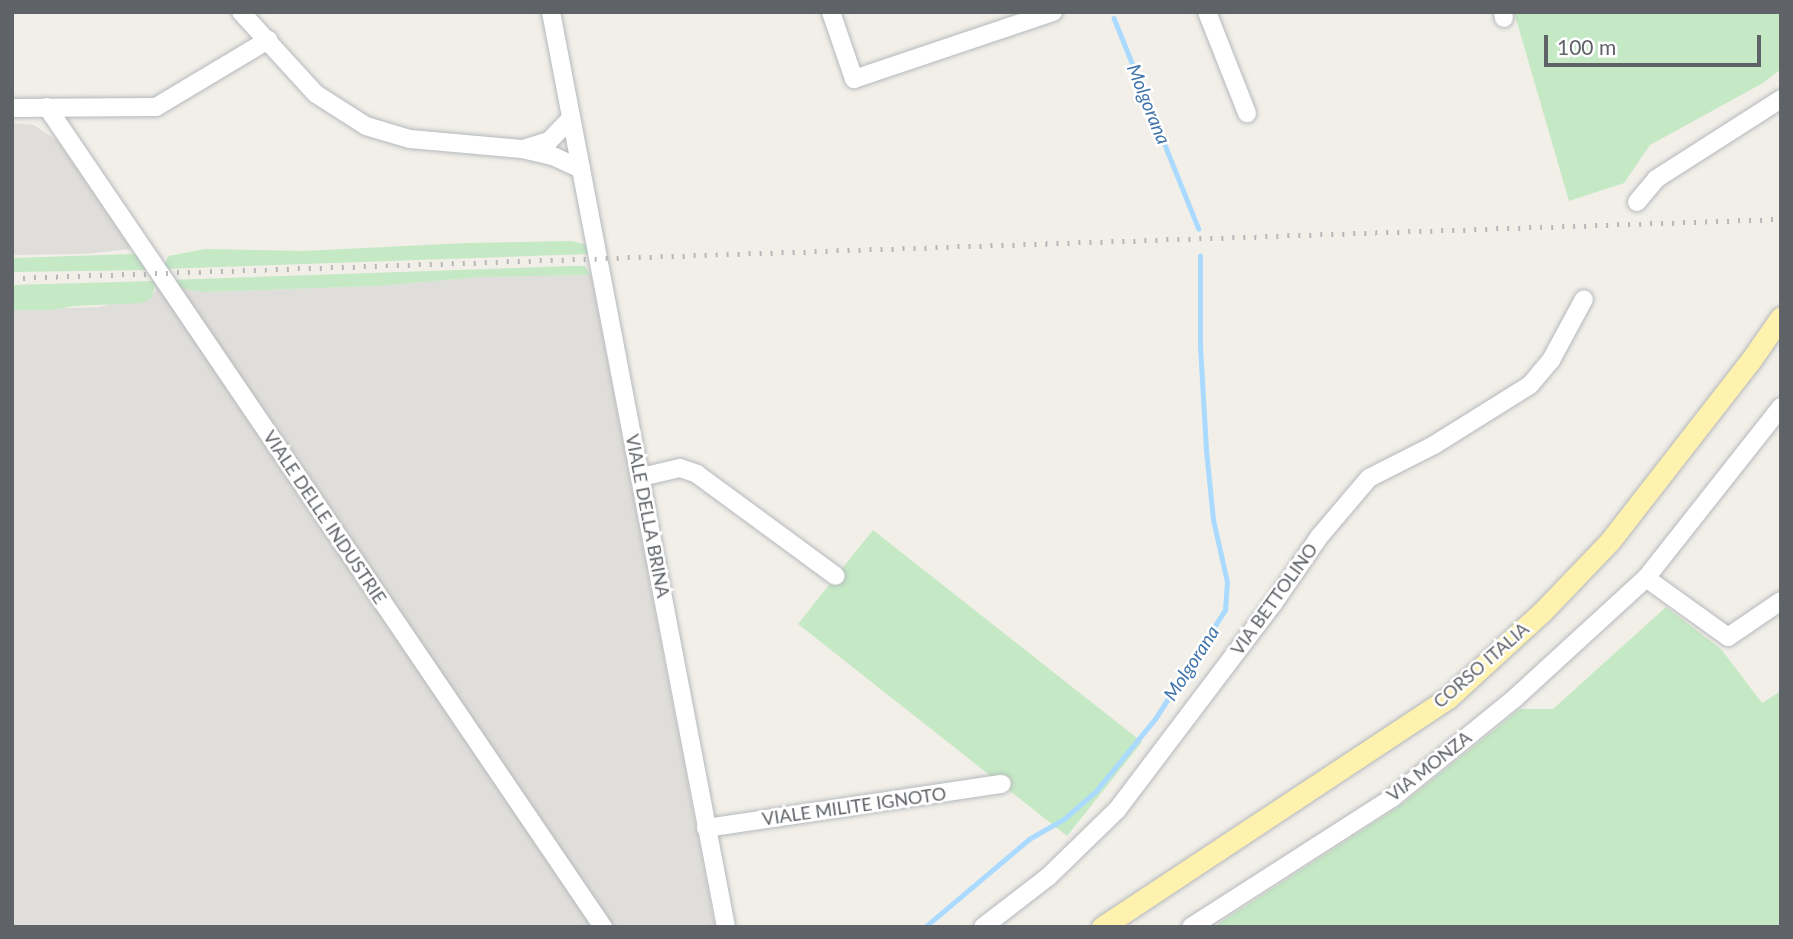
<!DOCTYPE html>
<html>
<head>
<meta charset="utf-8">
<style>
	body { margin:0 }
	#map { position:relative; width:1793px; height:939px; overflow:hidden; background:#f1efe8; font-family:Lato,sans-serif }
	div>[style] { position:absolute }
	.industrial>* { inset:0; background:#e0deda }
	.green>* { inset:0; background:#c5e8c5 }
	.stream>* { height:4.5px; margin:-2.25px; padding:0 2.25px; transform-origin:2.25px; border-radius:2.25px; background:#aadaff }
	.roads { filter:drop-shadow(0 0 2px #b5b8bc) drop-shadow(0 0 2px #b5b8bc) }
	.minor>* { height:18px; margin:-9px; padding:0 9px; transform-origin:9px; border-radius:9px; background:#fff }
	.major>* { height:21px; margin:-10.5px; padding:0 10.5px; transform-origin:10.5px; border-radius:10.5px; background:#fff2af }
	.rail>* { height:4.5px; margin-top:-2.25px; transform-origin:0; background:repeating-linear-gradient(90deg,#b6b7b8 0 2px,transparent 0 11px) }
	span { translate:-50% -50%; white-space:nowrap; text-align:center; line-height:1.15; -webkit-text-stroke:5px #fff; paint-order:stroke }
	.street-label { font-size:18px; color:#5f6368 }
	.water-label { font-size:19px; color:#4174aa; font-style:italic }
	.frame { position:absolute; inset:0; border:14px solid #5f6368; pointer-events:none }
	.scale { position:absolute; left:1544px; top:35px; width:217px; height:32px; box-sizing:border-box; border:4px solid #5f6368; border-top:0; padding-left:9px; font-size:21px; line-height:24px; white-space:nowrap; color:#5f6368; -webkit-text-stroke:5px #fff; paint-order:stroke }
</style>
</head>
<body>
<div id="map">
	<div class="industrial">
		<i style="clip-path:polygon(12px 123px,34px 125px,58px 141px,131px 249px,85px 254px,12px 255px)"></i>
		<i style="clip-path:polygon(591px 275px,715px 927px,12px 927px,12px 310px,100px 307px,155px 292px,156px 281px,203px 292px,377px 286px,482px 277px)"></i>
	</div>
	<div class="green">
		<i style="clip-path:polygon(1514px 12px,1781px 12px,1781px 69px,1763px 83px,1650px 145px,1624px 183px,1569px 201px)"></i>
		<i style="clip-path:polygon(571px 241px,588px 245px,588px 254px,163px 269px,168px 256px,206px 249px,304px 251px,467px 243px)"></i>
		<i style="clip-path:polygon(134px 254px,141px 257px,149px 270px,12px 272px,12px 258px)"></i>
		<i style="clip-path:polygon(571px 266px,585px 266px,591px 275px,482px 277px,377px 286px,203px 292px,180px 288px,170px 280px)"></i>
		<i style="clip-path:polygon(156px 281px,152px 298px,142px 303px,75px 306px,51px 310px,12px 310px,12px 285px)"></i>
		<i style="clip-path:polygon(873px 530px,1142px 742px,1067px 836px,798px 624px)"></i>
		<i style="clip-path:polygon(1666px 607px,1721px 649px,1762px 703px,1781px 691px,1781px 927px,1213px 927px,1401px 805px,1520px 709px,1553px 709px)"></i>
	</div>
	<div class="stream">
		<i style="left:1114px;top:18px;width:227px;rotate:68.1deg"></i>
		<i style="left:925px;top:927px;width:136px;rotate:-40.2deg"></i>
		<i style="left:1029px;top:839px;width:40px;rotate:-29.7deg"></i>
		<i style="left:1064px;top:819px;width:43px;rotate:-41.2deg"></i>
		<i style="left:1096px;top:791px;width:93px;rotate:-50.7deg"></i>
		<i style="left:1155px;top:719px;width:130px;rotate:-57.3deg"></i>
		<i style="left:1225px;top:610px;width:28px;rotate:-86deg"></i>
		<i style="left:1227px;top:582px;width:64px;rotate:-102.7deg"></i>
		<i style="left:1213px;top:520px;width:70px;rotate:-95.7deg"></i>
		<i style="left:1206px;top:450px;width:103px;rotate:-93.3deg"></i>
		<i style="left:1200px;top:347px;width:91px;rotate:-90deg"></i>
	</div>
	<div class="roads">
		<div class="minor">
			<i style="left:241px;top:12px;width:111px;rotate:47.6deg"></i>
			<i style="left:316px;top:94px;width:59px;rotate:32.6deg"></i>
			<i style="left:366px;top:126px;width:46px;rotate:16.5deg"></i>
			<i style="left:410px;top:139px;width:112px;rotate:5.1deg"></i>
			<i style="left:522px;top:149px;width:32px;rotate:13deg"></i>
			<i style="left:553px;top:156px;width:31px;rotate:25deg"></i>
			<i style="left:551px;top:12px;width:932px;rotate:79.17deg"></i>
			<i style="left:831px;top:12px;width:71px;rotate:71.1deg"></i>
			<i style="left:854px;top:79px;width:210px;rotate:-18.6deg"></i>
			<i style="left:1207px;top:12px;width:109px;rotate:68.4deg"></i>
			<i style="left:1503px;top:12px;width:6px;rotate:81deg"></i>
			<i style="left:47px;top:107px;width:991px;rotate:55.86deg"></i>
			<i style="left:12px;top:108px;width:144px;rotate:-0.4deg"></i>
			<i style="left:156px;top:107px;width:131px;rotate:-30.9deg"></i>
			<i style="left:526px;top:148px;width:24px;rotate:-17deg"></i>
			<i style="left:549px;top:141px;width:30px;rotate:-46deg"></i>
			<i style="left:1637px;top:202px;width:30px;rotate:-50deg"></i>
			<i style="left:1656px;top:179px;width:148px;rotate:-32.6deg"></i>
			<i style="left:641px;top:477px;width:40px;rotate:-13deg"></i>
			<i style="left:680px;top:468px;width:18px;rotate:19deg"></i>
			<i style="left:697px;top:474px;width:172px;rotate:36.3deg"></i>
			<i style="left:1646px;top:578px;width:101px;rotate:35.7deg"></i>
			<i style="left:1728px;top:637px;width:64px;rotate:-34.2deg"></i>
			<i style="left:706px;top:828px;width:299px;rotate:-8.5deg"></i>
			<i style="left:983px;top:927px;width:82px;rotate:-37.6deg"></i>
			<i style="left:1048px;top:877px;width:96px;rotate:-44.2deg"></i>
			<i style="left:1117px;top:810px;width:258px;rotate:-52.9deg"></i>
			<i style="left:1273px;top:604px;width:81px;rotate:-55.5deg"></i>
			<i style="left:1319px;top:537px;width:77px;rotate:-49.7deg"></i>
			<i style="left:1369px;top:478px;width:73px;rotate:-26.9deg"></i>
			<i style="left:1434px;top:445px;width:113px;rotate:-32deg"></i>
			<i style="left:1530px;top:385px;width:33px;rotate:-50deg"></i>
			<i style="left:1551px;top:360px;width:69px;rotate:-61.6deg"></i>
			<i style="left:1191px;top:927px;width:239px;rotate:-32.7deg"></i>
			<i style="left:1392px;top:798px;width:159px;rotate:-39.1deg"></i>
			<i style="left:1515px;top:698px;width:178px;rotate:-42.5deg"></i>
			<i style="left:1646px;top:578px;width:218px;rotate:-51.7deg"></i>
		</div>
		<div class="major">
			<i style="left:1102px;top:927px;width:415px;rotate:-33.5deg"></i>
			<i style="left:1448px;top:698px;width:127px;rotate:-42.5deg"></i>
			<i style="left:1542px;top:612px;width:98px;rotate:-46.2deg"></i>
			<i style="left:1610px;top:541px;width:229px;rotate:-52.1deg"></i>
			<i style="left:1751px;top:360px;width:52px;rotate:-55.1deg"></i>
		</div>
	</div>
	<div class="rail">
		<i style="left:12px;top:278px;width:1770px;rotate:-1.91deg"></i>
	</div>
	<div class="street-label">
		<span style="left:648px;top:516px;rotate:79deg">VIALE DELLA BRINA</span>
		<span style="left:325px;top:517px;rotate:56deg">VIALE DELLE INDUSTRIE</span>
		<span style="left:1274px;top:599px;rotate:-54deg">VIA BETTOLINO</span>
		<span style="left:1481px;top:665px;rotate:-41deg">CORSO ITALIA</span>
		<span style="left:1429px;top:766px;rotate:-38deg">VIA MONZA</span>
		<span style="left:854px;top:806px;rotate:-8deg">VIALE MILITE IGNOTO</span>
	</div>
	<div class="water-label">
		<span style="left:1149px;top:104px;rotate:68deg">Molgorana</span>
		<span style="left:1191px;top:663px;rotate:-57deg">Molgorana</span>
	</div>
	<div class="frame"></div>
	<div class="scale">100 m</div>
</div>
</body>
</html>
